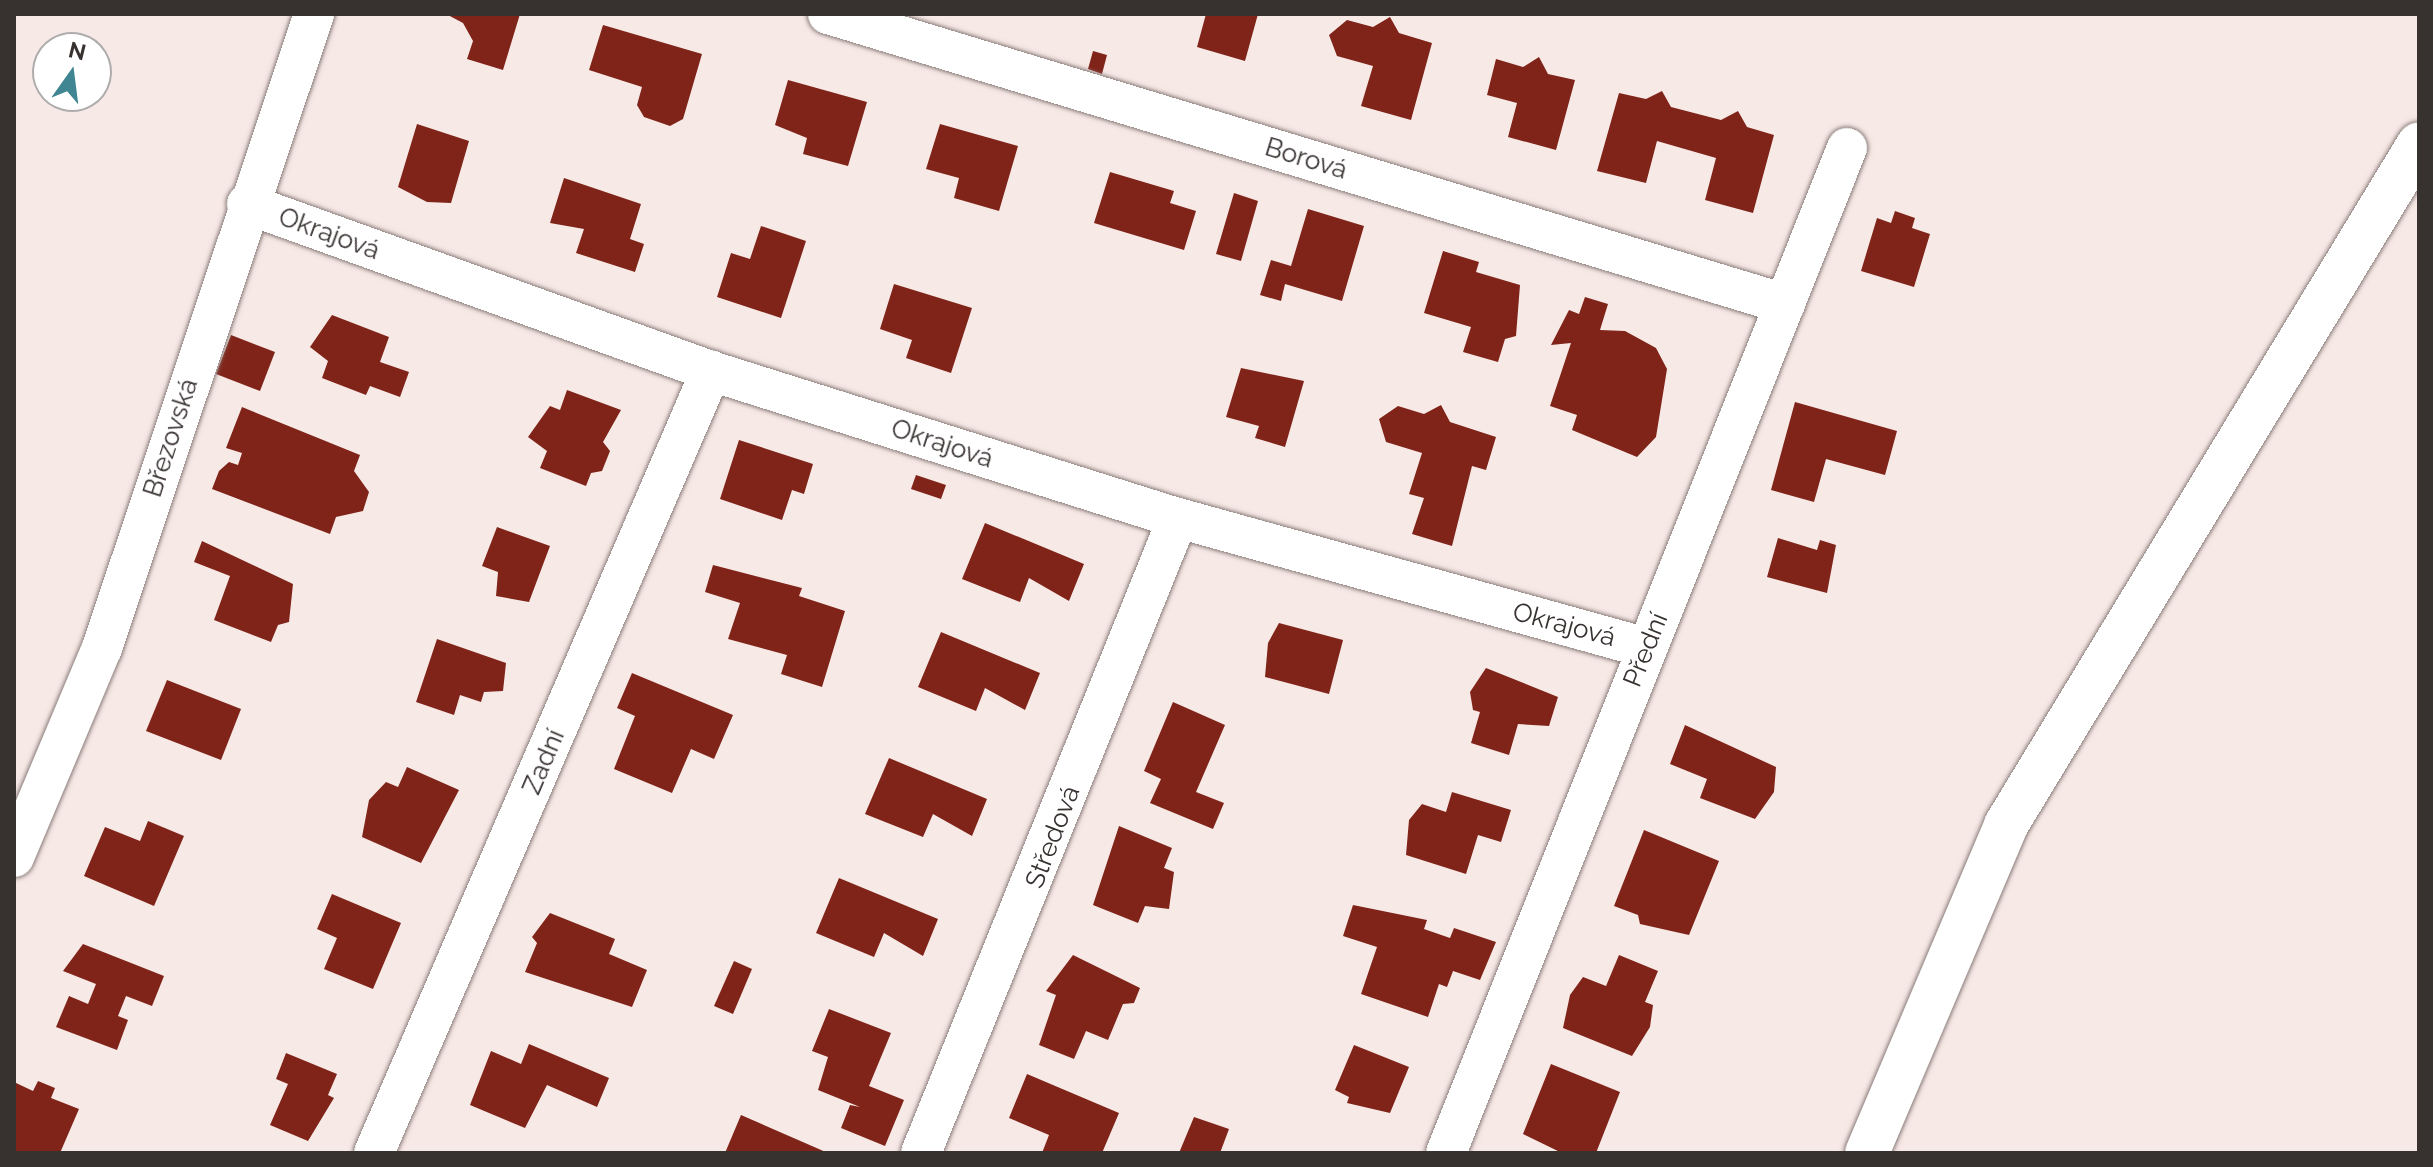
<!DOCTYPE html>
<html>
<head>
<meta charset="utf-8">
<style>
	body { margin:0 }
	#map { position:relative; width:2433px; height:1167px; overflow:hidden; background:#f7e9e6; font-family:Raleway,sans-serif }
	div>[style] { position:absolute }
	.building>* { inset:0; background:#802419 }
	.roads { filter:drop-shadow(0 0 2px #897c79) drop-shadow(0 0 2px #897c79) }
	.minor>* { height:40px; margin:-20px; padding:0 20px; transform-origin:20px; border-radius:20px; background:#fff }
	.tertiary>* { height:44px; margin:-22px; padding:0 22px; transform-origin:22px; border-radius:22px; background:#fff }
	span { translate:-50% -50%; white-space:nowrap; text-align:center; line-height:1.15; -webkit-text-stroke:8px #fff; paint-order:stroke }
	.street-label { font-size:26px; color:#373130 }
	.frame { position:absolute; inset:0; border:16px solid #373130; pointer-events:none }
	.north { position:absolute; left:32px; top:32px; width:80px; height:80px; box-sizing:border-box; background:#fff; border:2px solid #afadac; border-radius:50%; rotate:14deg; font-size:22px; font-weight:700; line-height:32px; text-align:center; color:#373130 }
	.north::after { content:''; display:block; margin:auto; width:28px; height:36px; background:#408692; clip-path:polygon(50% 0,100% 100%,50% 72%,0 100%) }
</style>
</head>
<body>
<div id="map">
	<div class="building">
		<i style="clip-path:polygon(446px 14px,520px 14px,503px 70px,467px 59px,473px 41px,463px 23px)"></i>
		<i style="clip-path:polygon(1206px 14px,1258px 14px,1245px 61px,1197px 47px)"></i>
		<i style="clip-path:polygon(1390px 17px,1399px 33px,1432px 43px,1411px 120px,1361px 106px,1373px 66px,1337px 56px,1329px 35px,1347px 20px,1373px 27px)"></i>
		<i style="clip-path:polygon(603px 25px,702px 54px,683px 119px,670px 126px,644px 117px,637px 105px,642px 87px,589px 70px)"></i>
		<i style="clip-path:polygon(1093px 51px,1107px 55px,1102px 74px,1088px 69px)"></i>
		<i style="clip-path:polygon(1539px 57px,1548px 74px,1575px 80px,1556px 150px,1508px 137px,1517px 103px,1487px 95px,1496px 59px,1523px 67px)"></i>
		<i style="clip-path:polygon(788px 80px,867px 102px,848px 166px,803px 154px,807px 138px,775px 125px)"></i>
		<i style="clip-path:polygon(1662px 91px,1671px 107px,1721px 120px,1738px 111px,1747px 127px,1774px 135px,1753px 213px,1705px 200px,1716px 158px,1657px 141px,1646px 183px,1597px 171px,1619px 93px,1646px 99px)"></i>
		<i style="clip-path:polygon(417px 124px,469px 141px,451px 203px,427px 202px,398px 187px)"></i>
		<i style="clip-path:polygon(940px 124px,1018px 146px,999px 211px,954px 198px,959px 178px,926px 169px)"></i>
		<i style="clip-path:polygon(1110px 172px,1174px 191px,1170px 203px,1196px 211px,1184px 250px,1094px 223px)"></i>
		<i style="clip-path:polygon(564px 178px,641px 204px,630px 239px,644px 244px,635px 272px,576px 253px,584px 229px,550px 223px)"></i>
		<i style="clip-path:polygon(1234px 193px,1258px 201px,1241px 261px,1216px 254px)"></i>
		<i style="clip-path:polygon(1308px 209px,1364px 226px,1342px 301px,1285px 284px,1281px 301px,1260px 295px,1271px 260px,1291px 266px)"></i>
		<i style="clip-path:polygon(1895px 211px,1915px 218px,1912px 228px,1930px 234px,1914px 287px,1861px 271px,1877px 218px,1891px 223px)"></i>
		<i style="clip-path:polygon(761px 226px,806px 241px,781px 318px,717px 297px,731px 253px,750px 259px)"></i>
		<i style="clip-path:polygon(1443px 251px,1479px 262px,1476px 272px,1520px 285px,1516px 336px,1505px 339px,1498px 362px,1463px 352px,1471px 327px,1424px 313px)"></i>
		<i style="clip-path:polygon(894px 284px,972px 308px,951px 373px,906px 358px,912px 340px,880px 329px)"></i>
		<i style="clip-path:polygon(1585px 297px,1608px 304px,1600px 330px,1625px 331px,1656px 348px,1667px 369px,1656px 437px,1637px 457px,1572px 430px,1577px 415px,1550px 406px,1571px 343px,1551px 345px,1569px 310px,1579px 314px)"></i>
		<i style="clip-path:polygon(332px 315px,389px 337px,380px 362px,409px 372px,400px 397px,370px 386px,366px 395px,322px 378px,328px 361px,310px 347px)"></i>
		<i style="clip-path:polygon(231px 335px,275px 352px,260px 391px,216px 374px)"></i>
		<i style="clip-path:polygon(1241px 368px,1304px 381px,1285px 447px,1255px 438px,1259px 426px,1226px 417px)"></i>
		<i style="clip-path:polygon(567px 390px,621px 410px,603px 442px,610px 451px,602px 471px,591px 473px,586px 486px,540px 468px,547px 451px,528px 437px,550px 406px,560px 410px)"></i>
		<i style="clip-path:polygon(1795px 402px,1897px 431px,1885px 475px,1826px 459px,1814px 502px,1771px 490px)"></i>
		<i style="clip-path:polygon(1441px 405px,1450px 422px,1496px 437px,1486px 470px,1472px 466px,1452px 546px,1412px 534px,1424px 498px,1409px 494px,1422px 453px,1386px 442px,1379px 419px,1398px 406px,1424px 414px)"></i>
		<i style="clip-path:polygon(242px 407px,360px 455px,354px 471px,369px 492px,363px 511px,336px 517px,330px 534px,212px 489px,219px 471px,229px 462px,238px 465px,242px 453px,226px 448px)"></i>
		<i style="clip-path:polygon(739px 440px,813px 464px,804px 494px,792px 490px,782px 520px,720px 499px)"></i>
		<i style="clip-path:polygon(916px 475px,946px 485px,941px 499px,911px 489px)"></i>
		<i style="clip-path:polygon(985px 523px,1084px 564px,1069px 601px,1029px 578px,1020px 602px,962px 579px)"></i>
		<i style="clip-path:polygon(497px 527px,550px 546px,529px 602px,496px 596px,498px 572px,482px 566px)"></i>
		<i style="clip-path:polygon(1778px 538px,1817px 550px,1820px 540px,1836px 545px,1827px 593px,1767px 577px)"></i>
		<i style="clip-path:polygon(202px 541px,293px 584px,289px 622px,278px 625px,271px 642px,214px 620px,230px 576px,194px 562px)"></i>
		<i style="clip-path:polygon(713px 565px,802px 588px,799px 596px,845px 611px,822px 687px,781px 674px,787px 655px,728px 639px,740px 603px,705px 592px)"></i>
		<i style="clip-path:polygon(1279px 623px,1343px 640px,1329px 694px,1265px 677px,1268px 643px)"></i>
		<i style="clip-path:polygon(941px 632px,1040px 673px,1025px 710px,985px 688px,976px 711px,918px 687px)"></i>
		<i style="clip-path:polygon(437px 639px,506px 663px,503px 691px,484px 692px,481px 702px,460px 695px,454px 715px,416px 702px)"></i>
		<i style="clip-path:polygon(1486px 668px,1558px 697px,1549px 726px,1518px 724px,1509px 755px,1471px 743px,1480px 712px,1473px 710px,1470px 692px)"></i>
		<i style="clip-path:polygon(632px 673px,733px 715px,714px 759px,691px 749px,672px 793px,614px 769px,635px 716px,617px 708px)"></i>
		<i style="clip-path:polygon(167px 680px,241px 709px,221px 760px,146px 731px)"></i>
		<i style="clip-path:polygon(1173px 702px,1225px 725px,1196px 792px,1224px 803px,1213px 829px,1150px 803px,1161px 779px,1144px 771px)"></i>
		<i style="clip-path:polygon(1685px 725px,1776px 767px,1774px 792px,1755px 819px,1700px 798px,1707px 779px,1670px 764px)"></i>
		<i style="clip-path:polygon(889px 758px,987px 799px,972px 836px,933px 814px,923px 837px,865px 814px)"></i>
		<i style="clip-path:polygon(407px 767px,459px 790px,421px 863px,362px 837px,369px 800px,386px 782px,398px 787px)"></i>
		<i style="clip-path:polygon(1452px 792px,1511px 810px,1501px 842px,1478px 835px,1466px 874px,1406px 855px,1409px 820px,1422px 804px,1446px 812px)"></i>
		<i style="clip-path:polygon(148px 821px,184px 836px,154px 906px,84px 876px,105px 827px,140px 841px)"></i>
		<i style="clip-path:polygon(1119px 826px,1172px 848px,1164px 868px,1174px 872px,1169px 909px,1145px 906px,1138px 923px,1093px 905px)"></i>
		<i style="clip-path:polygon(1644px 830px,1719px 861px,1689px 935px,1640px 924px,1638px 915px,1614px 906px)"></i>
		<i style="clip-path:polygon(839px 878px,938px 919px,923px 956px,884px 933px,874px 957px,816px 933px)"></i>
		<i style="clip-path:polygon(332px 894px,401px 923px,373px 989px,324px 969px,337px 938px,317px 929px)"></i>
		<i style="clip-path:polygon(1353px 905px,1427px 920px,1424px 929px,1450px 938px,1454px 928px,1496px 942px,1480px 980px,1453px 971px,1447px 987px,1439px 984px,1428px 1017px,1361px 994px,1377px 947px,1343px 936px)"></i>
		<i style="clip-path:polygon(550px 913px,615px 939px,609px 954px,647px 970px,632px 1007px,525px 972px,537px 943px,532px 937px)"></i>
		<i style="clip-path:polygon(83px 944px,164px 976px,152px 1006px,126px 996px,118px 1016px,128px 1020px,117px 1050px,56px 1027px,69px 996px,88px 1004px,96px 984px,63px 971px)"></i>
		<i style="clip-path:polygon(1073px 955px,1140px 988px,1134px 1003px,1123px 1004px,1108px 1040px,1086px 1031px,1074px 1059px,1039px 1045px,1056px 995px,1046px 991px)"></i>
		<i style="clip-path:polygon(1619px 955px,1658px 971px,1645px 1002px,1653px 1005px,1650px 1027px,1632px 1056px,1563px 1028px,1570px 995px,1583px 977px,1606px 986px)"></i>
		<i style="clip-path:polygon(734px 961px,752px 969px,733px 1014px,714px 1006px)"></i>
		<i style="clip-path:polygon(829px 1009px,891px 1033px,869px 1086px,904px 1100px,885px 1146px,841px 1128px,850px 1105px,860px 1107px,818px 1090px,828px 1057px,812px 1051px)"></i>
		<i style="clip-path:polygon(529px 1044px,609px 1078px,597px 1107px,547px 1085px,525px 1128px,470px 1105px,491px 1051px,521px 1064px)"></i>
		<i style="clip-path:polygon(1354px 1045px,1409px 1067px,1390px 1113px,1347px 1103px,1349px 1097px,1335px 1090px)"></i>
		<i style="clip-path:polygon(286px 1053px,337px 1074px,328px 1095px,334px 1098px,308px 1141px,270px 1125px,288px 1084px,276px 1079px)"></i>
		<i style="clip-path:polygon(1551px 1064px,1620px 1092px,1596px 1153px,1562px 1153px,1523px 1134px)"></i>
		<i style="clip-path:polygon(1027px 1074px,1119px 1113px,1102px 1153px,1042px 1153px,1049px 1135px,1009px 1118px)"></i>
		<i style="clip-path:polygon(38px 1081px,55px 1088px,51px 1098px,79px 1109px,60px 1153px,16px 1153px,14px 1082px,33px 1091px)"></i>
		<i style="clip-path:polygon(741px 1115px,828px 1153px,725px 1153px)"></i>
		<i style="clip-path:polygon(1194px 1117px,1229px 1129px,1220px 1153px,1179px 1153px)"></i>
	</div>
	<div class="roads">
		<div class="minor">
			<i style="left:828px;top:14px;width:1000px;rotate:16.86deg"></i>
			<i style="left:247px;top:204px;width:493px;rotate:19.8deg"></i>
			<i style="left:711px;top:371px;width:490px;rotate:17.5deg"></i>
			<i style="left:1178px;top:518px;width:487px;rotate:15.5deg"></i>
			<i style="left:14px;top:857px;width:227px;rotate:-67.2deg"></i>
			<i style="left:102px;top:648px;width:669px;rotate:-71.51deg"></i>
			<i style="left:374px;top:1153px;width:852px;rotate:-66.69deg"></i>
			<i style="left:921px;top:1153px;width:685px;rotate:-67.97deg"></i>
			<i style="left:1446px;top:1153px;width:1082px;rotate:-68.25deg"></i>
		</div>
		<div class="tertiary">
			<i style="left:1867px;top:1153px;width:356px;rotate:-67deg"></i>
			<i style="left:2006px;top:825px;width:796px;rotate:-58.76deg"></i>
		</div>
	</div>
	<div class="street-label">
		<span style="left:1306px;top:159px;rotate:17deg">Borová</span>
		<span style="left:329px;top:234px;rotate:20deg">Okrajová</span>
		<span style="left:171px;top:438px;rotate:-72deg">Březovská</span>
		<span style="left:942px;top:444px;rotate:18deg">Okrajová</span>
		<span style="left:1564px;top:625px;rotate:15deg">Okrajová</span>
		<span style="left:1646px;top:650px;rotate:-68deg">Přední</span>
		<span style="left:544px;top:762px;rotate:-67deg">Zadní</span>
		<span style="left:1053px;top:837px;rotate:-69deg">Středová</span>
	</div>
	<div class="frame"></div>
	<div class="north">N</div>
</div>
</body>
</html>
